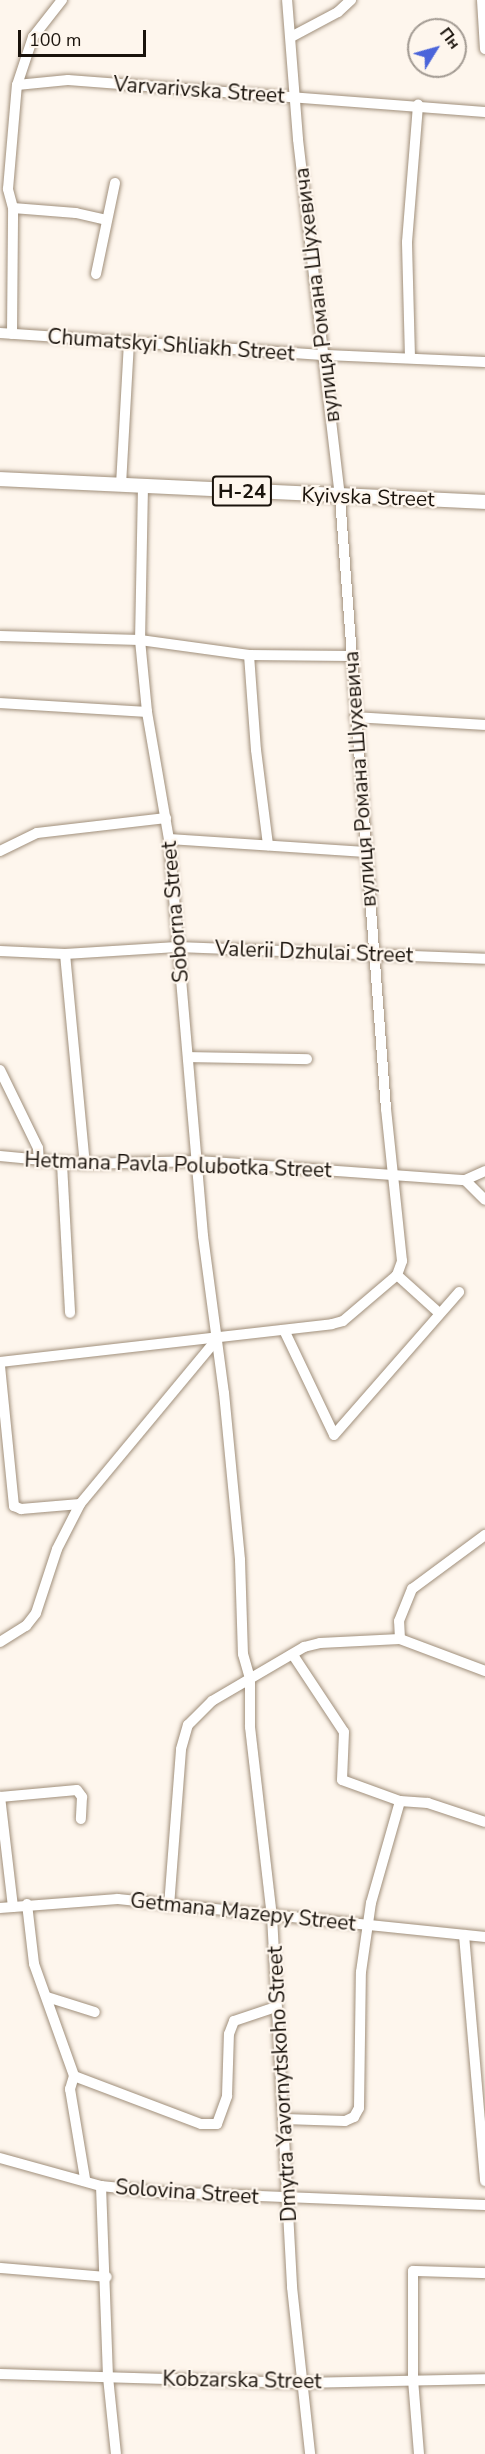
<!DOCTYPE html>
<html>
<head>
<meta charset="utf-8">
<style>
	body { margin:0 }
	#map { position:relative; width:485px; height:2454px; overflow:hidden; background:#fef6ed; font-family:"Nunito Sans",sans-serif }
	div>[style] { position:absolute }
	.roads { filter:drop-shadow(0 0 2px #a08f7b) drop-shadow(0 0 2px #a08f7b) }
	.minor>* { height:10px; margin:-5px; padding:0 5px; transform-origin:5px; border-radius:5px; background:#fff }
	.major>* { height:14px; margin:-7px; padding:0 7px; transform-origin:7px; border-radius:7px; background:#fff }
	span { translate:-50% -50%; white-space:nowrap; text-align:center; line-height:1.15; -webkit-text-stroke:4.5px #fef6ed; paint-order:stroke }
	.shield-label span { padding:2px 4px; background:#fef6ed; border:2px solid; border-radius:4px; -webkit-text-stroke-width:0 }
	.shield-label { font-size:20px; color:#1a130c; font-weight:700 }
	.street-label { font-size:21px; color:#1a130c }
	.north { position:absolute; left:407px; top:18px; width:60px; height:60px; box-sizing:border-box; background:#fef6ed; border:2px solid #a39b93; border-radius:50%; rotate:53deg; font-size:16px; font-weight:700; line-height:24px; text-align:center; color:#1a130c }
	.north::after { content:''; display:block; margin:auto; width:21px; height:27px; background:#4b65da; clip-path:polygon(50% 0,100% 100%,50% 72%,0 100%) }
	.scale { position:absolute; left:18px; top:30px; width:128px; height:27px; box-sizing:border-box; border:3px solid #1a130c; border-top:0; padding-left:8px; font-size:18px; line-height:21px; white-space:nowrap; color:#1a130c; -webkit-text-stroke:4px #fef6ed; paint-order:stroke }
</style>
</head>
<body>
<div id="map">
	<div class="roads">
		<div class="minor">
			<i style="left:482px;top:0;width:49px;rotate:86.5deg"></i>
			<i style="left:291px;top:37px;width:53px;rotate:-28deg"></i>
			<i style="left:338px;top:12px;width:18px;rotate:-43deg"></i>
			<i style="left:17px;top:85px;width:51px;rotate:-5.6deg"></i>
			<i style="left:68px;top:80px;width:418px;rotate:4.4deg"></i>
			<i style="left:13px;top:208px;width:63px;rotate:4.5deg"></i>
			<i style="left:76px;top:213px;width:31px;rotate:13deg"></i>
			<i style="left:96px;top:274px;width:93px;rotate:-78.2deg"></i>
			<i style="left:0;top:333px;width:327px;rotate:3.9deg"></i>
			<i style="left:326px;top:355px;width:159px;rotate:2.5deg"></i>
			<i style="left:12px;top:334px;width:126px;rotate:-89.5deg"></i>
			<i style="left:13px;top:208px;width:20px;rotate:-105deg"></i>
			<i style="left:8px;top:189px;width:104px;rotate:-85.1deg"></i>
			<i style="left:17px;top:85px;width:51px;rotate:-71.6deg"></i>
			<i style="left:33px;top:37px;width:47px;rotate:-51.9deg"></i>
			<i style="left:410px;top:358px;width:116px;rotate:-91.5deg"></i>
			<i style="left:407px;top:242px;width:138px;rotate:-85.4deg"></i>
			<i style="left:121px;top:485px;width:144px;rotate:-86.8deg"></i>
			<i style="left:143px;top:486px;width:154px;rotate:91.1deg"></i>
			<i style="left:140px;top:640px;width:72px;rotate:84.4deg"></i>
			<i style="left:147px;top:712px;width:129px;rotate:80.2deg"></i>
			<i style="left:169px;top:839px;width:398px;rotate:85.1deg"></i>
			<i style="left:203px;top:1236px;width:158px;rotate:82.4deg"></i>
			<i style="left:224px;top:1393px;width:168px;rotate:84.5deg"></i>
			<i style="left:240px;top:1560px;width:94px;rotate:88.2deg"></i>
			<i style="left:243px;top:1654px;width:25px;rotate:74deg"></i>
			<i style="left:250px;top:1678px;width:49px;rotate:90deg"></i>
			<i style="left:250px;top:1727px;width:190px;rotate:83.4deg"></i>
			<i style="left:272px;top:1916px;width:372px;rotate:86.9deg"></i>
			<i style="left:292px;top:2287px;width:168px;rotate:83.8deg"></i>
			<i style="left:0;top:636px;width:140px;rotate:1.6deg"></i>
			<i style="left:140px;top:640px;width:110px;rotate:7.8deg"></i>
			<i style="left:249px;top:655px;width:102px;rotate:0.6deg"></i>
			<i style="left:249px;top:655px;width:95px;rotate:85.8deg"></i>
			<i style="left:256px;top:750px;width:96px;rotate:82.8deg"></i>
			<i style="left:0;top:703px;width:147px;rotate:3.5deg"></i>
			<i style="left:355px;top:717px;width:130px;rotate:3.5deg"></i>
			<i style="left:169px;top:839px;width:197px;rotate:3.8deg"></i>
			<i style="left:0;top:851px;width:41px;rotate:-25.9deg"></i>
			<i style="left:37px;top:833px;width:130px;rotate:-6.6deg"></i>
			<i style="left:0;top:951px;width:65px;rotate:2.6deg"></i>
			<i style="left:65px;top:954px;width:112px;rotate:-3.6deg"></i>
			<i style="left:177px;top:947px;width:308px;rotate:2.2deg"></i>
			<i style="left:65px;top:954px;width:211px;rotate:84.6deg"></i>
			<i style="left:189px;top:1057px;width:118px;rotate:1deg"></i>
			<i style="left:0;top:1070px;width:87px;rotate:64deg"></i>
			<i style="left:38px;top:1148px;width:13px;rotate:86deg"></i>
			<i style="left:0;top:1156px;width:85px;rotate:5.4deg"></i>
			<i style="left:85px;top:1164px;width:113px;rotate:-1.5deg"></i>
			<i style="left:198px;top:1161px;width:268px;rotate:4.1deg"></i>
			<i style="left:465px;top:1180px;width:22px;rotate:-24deg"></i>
			<i style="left:62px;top:1164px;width:149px;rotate:86.9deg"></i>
			<i style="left:465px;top:1180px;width:28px;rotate:45deg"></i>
			<i style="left:397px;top:1275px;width:57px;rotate:42.1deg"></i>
			<i style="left:284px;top:1330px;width:116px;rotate:64.5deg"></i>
			<i style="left:334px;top:1435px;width:190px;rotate:-48.8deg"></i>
			<i style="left:0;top:1362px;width:334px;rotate:-6.5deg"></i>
			<i style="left:332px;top:1324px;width:11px;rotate:-15deg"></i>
			<i style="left:343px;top:1321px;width:71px;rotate:-40.4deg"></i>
			<i style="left:397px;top:1275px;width:15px;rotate:-70deg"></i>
			<i style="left:402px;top:1261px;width:153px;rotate:-96deg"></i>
			<i style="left:386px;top:1109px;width:614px;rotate:-94.3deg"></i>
			<i style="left:340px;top:497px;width:360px;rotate:-96.7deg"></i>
			<i style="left:298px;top:139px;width:139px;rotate:-94.5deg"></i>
			<i style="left:0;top:1366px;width:141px;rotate:84.3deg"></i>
			<i style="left:14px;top:1506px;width:8px;rotate:23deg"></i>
			<i style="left:21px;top:1509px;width:59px;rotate:-4.8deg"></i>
			<i style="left:400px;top:1639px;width:18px;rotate:-93deg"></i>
			<i style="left:399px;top:1621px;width:35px;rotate:-68deg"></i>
			<i style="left:412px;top:1589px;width:91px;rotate:-36.5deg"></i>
			<i style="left:0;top:1642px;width:31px;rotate:-32deg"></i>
			<i style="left:26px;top:1626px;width:16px;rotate:-52deg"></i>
			<i style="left:36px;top:1613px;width:67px;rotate:-71.8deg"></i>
			<i style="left:57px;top:1549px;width:51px;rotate:-62.9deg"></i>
			<i style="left:80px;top:1504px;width:214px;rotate:-50.3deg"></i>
			<i style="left:293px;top:1655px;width:92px;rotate:56.5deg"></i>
			<i style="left:344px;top:1732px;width:48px;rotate:92.4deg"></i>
			<i style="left:342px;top:1780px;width:62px;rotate:19.9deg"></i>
			<i style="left:400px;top:1801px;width:28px;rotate:4deg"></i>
			<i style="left:428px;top:1803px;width:60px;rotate:18.4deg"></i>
			<i style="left:27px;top:1904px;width:60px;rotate:83.3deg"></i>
			<i style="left:34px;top:1964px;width:119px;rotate:70.3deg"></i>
			<i style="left:74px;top:2076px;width:14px;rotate:107deg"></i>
			<i style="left:70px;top:2089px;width:91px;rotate:80.5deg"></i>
			<i style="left:169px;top:1906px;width:157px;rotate:-85.6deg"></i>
			<i style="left:181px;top:1749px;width:25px;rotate:-74deg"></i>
			<i style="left:188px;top:1725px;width:34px;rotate:-45deg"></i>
			<i style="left:212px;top:1701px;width:107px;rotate:-30.4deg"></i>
			<i style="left:304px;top:1647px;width:16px;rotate:-14deg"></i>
			<i style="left:320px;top:1643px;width:80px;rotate:-2.9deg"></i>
			<i style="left:400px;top:1639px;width:91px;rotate:20.6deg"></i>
			<i style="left:13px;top:1907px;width:111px;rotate:-96.7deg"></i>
			<i style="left:0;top:1797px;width:77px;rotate:-5.2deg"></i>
			<i style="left:77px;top:1790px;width:9px;rotate:54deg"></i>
			<i style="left:82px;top:1797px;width:22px;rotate:93deg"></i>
			<i style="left:0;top:1908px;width:118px;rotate:-4.4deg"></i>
			<i style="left:118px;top:1899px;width:369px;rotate:5.9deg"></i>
			<i style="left:464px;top:1935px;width:247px;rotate:85.1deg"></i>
			<i style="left:47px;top:1997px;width:50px;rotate:17.4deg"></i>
			<i style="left:74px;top:2076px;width:136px;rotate:20.7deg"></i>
			<i style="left:201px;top:2124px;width:16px"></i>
			<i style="left:217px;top:2124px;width:30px;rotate:-70deg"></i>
			<i style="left:227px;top:2096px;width:62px;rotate:-88.2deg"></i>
			<i style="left:229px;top:2034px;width:14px;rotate:-69deg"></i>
			<i style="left:234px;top:2021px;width:44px;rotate:-18.4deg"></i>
			<i style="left:284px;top:2119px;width:61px;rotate:1.9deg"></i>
			<i style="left:345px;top:2121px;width:10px;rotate:-24deg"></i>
			<i style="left:354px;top:2117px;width:10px;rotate:-61deg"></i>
			<i style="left:359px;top:2108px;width:136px;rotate:-89.2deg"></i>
			<i style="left:361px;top:1972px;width:70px;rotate:-81.8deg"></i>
			<i style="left:371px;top:1903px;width:106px;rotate:-74.1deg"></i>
			<i style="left:0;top:2158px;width:105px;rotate:15.5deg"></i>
			<i style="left:101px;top:2186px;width:58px;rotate:5.9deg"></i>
			<i style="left:159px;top:2192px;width:326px;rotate:2.3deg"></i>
			<i style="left:101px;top:2186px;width:191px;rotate:87.9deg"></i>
			<i style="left:108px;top:2377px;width:77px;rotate:84.1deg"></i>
			<i style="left:0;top:2268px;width:107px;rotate:4.8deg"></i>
			<i style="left:0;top:2374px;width:300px;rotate:1.7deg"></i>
			<i style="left:300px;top:2383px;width:185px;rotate:-1.2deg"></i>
			<i style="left:419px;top:2454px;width:74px;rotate:-94.6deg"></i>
			<i style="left:413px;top:2380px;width:109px;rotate:-90deg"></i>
			<i style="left:413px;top:2271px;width:72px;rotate:1.6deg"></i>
		</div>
		<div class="major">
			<i style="left:0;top:479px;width:486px;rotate:2.7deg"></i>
		</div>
	</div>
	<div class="shield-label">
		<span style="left:242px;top:491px">Н-24</span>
	</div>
	<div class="street-label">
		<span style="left:199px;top:90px;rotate:4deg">Varvarivska Street</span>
		<span style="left:317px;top:295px;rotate:-97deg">вулиця Романа Шухевича</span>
		<span style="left:171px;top:345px;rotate:4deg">Chumatskyi Shliakh Street</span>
		<span style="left:368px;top:497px;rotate:2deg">Kyivska Street</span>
		<span style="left:360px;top:779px;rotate:-94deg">вулиця Романа Шухевича</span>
		<span style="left:175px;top:912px;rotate:-95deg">Soborna Street</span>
		<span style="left:314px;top:952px;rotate:2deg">Valerii Dzhulai Street</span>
		<span style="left:178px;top:1165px;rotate:2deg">Hetmana Pavla Polubotka Street</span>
		<span style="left:243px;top:1912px;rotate:6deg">Getmana Mazepy Street</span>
		<span style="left:282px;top:2084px;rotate:-93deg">Dmytra Yavornytskoho Street</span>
		<span style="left:187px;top:2192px;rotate:4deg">Solovina Street</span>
		<span style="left:242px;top:2380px;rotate:1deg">Kobzarska Street</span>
	</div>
	<div class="north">Пн</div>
	<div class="scale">100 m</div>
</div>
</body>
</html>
